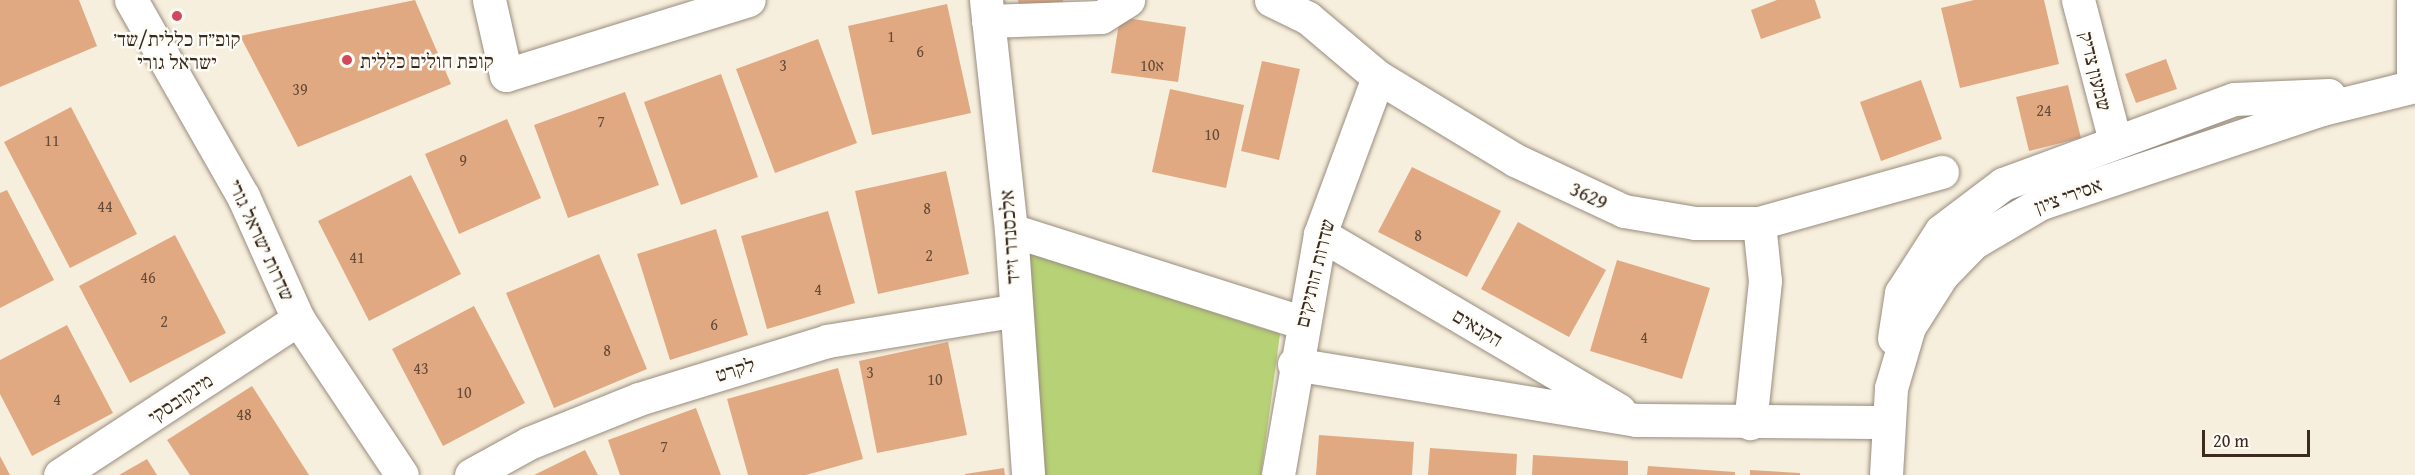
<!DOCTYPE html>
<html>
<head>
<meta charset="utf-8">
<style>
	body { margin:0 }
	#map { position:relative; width:2415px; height:475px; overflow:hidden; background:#f7efdd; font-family:"Gentium Book Plus","Frank Ruhl Libre",serif }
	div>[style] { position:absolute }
	.green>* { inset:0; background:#b7d176 }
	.building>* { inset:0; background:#e1a982 }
	.roads { filter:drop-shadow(0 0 2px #998c7e) drop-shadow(0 0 2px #998c7e) }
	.minor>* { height:33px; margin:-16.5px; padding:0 16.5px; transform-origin:16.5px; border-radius:16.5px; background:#fff }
	.dots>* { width:16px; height:16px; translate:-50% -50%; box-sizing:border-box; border:3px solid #fdfcf7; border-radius:50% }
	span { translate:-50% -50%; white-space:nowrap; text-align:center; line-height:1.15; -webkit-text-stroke:5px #fdfcf7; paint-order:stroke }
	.number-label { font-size:16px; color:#644a37 }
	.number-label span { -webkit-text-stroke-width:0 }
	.poi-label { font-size:20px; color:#3b2a1e }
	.left { translate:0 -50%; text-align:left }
	.street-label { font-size:20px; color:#3b2a1e }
	.scale { position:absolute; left:2202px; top:430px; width:108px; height:27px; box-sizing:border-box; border:3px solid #3b2a1e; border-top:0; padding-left:8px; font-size:18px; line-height:21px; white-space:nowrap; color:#3b2a1e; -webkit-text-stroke:4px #fdfcf7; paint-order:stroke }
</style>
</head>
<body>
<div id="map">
	<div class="green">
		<i style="clip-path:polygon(1018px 249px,1280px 334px,1261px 475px,1034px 475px)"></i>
	</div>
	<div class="building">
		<i style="clip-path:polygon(0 0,79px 0,97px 46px,0 87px)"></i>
		<i style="clip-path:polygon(415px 0,451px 84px,298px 147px,240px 36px)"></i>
		<i style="clip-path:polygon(1018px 0,1063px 0,1063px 2px,1019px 5px)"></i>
		<i style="clip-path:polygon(1777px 0,1815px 0,1821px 18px,1761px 39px,1751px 10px)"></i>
		<i style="clip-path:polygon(1974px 0,2044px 0,2059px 64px,1960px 88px,1941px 8px)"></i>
		<i style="clip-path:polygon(947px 4px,971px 113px,872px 135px,848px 26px)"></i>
		<i style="clip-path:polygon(1120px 17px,1186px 27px,1178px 82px,1111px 73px)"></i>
		<i style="clip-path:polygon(818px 39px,857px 143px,775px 173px,736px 69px)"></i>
		<i style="clip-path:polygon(2166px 59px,2177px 89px,2136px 103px,2125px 74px)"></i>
		<i style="clip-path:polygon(1262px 61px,1300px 69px,1279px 160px,1241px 151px)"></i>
		<i style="clip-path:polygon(721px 74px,758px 177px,681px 205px,644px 102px)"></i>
		<i style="clip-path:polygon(1921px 80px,1942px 139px,1881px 161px,1860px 102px)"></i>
		<i style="clip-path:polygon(2068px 85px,2081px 138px,2029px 151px,2016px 97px)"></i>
		<i style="clip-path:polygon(1170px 89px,1244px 105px,1226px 188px,1152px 172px)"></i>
		<i style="clip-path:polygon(625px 92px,659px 185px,568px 218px,534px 125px)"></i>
		<i style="clip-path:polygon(71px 107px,137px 234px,70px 268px,4px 142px)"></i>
		<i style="clip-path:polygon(507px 119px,541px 198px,459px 234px,425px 154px)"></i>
		<i style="clip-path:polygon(1412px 167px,1501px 211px,1467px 277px,1378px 232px)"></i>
		<i style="clip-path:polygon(946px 171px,969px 274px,878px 294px,855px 191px)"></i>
		<i style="clip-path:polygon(411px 175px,461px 274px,369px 321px,318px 221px)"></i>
		<i style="clip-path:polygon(7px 190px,54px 280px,0 308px,0 193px)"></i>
		<i style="clip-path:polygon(828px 211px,855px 303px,767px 329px,741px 236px)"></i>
		<i style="clip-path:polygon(1518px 222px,1606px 270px,1569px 337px,1481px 289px)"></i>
		<i style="clip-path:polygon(716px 229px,748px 335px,670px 360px,637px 254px)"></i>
		<i style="clip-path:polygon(175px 235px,226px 333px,130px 383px,79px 286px)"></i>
		<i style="clip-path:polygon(599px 254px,647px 369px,554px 408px,506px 293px)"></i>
		<i style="clip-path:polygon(1617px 260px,1710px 288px,1682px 379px,1590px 351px)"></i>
		<i style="clip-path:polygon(474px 306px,525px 403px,443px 446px,392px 349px)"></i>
		<i style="clip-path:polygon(67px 325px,113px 413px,32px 456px,0 394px,0 360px)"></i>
		<i style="clip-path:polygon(948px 342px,967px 435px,877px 453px,859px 361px)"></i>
		<i style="clip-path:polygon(838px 368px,863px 459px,806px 475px,748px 475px,727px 399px)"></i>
		<i style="clip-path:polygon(252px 386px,309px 475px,190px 475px,167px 440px)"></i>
		<i style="clip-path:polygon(696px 408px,721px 475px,620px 475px,608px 440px)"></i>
		<i style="clip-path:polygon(1319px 435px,1414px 442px,1412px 475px,1316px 475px)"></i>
		<i style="clip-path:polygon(1430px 448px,1517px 454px,1516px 475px,1428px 475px)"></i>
		<i style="clip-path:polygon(585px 450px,598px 475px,534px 475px)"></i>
		<i style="clip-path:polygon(1533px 455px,1628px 461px,1628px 475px,1532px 475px)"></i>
		<i style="clip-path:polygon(0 456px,10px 475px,0 475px)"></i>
		<i style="clip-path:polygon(147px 459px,157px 475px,119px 475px)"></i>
		<i style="clip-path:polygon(1648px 466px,1735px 472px,1735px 475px,1647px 475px)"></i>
		<i style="clip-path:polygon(1004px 468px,1005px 475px,965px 475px,965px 474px)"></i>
		<i style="clip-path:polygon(1750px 470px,1800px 473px,1800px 475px,1750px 475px)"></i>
	</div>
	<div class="roads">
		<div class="minor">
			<i style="left:131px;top:0;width:226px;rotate:60.3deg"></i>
			<i style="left:243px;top:196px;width:135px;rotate:65.9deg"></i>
			<i style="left:298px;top:319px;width:187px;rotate:56.3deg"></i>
			<i style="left:489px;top:0;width:77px;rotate:77.2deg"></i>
			<i style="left:506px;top:75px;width:254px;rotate:-17.2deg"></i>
			<i style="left:986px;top:0;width:231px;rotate:83.8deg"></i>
			<i style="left:1011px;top:230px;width:246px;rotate:86deg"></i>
			<i style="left:1271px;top:0;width:41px;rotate:25.9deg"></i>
			<i style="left:1308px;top:18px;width:92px;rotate:40.1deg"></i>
			<i style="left:1378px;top:77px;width:160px;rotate:31.2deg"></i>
			<i style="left:1515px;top:160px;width:120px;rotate:25.1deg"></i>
			<i style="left:1624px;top:211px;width:72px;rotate:9.6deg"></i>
			<i style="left:1695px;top:223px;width:64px"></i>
			<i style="left:1759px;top:223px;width:58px;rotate:84.1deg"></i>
			<i style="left:1765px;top:281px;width:143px;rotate:96deg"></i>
			<i style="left:2078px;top:0;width:146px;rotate:75.3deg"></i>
			<i style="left:2413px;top:0;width:86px;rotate:90deg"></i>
			<i style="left:988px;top:21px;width:113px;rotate:-2deg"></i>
			<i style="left:1101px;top:17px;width:32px;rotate:-32deg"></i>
			<i style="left:1759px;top:223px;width:190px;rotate:-15.6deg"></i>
			<i style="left:1011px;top:230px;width:304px;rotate:17.6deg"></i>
			<i style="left:1320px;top:234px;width:347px;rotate:30.5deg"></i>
			<i style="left:1894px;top:338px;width:46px;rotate:-81.2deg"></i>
			<i style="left:1901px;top:293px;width:74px;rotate:-57.2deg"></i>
			<i style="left:1941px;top:231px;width:78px;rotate:-37.2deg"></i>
			<i style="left:2003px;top:184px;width:246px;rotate:-20.2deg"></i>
			<i style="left:2234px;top:99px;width:95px;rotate:-2.4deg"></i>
			<i style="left:1294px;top:364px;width:347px;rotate:9.3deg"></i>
			<i style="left:1636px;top:420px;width:250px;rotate:0.5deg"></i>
			<i style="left:60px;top:475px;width:285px;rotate:-33.2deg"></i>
			<i style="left:471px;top:475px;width:66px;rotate:-28.9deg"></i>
			<i style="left:529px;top:443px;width:118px;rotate:-21.8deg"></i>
			<i style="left:639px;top:399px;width:197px;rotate:-17.1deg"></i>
			<i style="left:827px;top:341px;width:188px;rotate:-9.2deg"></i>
			<i style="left:1278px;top:475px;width:245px;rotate:-80.1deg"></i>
			<i style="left:1320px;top:234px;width:167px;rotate:-69.7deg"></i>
			<i style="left:1886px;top:475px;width:87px;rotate:-86.7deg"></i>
			<i style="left:1891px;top:388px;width:64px;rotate:-73.6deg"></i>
			<i style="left:1909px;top:327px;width:62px;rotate:-57.6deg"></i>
			<i style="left:1942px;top:275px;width:45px;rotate:-45.9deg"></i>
			<i style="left:1973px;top:243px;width:79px;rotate:-30.5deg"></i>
			<i style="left:2041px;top:203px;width:296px;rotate:-18.5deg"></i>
			<i style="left:2322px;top:109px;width:96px;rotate:-13.9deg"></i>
		</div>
	</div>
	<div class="dots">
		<i style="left:177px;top:16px;background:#d1495b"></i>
		<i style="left:347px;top:60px;background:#d1495b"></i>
	</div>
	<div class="number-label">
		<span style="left:891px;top:36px">1</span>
		<span style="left:920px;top:51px">6</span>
		<span style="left:783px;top:65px">3</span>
		<span style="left:1152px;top:65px">10א</span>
		<span style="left:300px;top:89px">39</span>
		<span style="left:2044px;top:110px">24</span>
		<span style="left:601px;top:121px">7</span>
		<span style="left:1212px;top:134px">10</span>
		<span style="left:52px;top:140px">11</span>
		<span style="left:463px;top:160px">9</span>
		<span style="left:105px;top:206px">44</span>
		<span style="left:927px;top:208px">8</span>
		<span style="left:1418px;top:235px">8</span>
		<span style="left:929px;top:255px">2</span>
		<span style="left:357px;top:257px">41</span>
		<span style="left:148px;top:277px">46</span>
		<span style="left:818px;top:289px">4</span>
		<span style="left:164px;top:321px">2</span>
		<span style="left:714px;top:324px">6</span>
		<span style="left:1644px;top:337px">4</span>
		<span style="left:607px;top:350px">8</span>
		<span style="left:421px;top:368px">43</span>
		<span style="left:870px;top:372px">3</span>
		<span style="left:935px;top:379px">10</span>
		<span style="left:464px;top:392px">10</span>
		<span style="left:57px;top:399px">4</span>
		<span style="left:244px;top:414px">48</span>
		<span style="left:664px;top:446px">7</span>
	</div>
	<div class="poi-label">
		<span style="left:177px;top:50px">קופ״ח כללית/שד׳<br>ישראל גורי</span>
		<span class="left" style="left:360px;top:60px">קופת חולים כללית</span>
	</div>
	<div class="street-label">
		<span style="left:2096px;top:71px;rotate:76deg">שמעון צדיק</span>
		<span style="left:1589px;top:195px;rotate:25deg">3629</span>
		<span style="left:2068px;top:195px;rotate:-20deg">אסירי ציון</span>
		<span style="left:1009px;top:237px;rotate:-94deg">אלכסנדר זייד</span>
		<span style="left:262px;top:240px;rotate:65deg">שדרות ישראל גורי</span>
		<span style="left:1314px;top:273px;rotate:-76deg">שדרות הותיקים</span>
		<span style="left:1478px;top:327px;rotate:31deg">הקנאים</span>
		<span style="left:735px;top:369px;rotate:-17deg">לקרט</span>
		<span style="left:180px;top:398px;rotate:-34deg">מינקובסקי</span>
	</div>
	<div class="scale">20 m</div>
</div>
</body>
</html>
